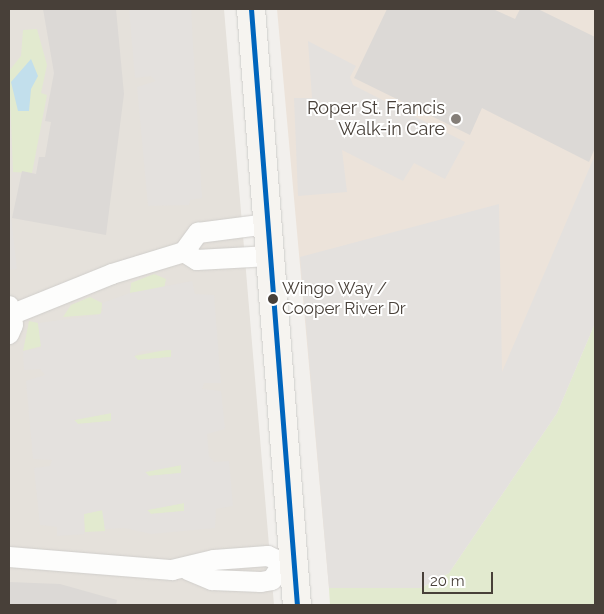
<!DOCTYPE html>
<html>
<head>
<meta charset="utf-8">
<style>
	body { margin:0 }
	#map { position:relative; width:604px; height:614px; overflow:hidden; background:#f2f0ed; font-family:Raleway,sans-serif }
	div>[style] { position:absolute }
	.residential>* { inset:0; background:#e5e1db }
	.commercial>* { inset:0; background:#ece3da }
	.green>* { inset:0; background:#e2eacf }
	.parking>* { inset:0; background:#e4e1de }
	.water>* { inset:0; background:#c2dfec }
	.building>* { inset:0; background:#dcd9d6 }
	.roads { filter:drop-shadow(0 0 1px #d0cecb) drop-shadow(0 0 1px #d0cecb) }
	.street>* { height:20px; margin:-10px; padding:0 10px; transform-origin:10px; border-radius:10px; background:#fdfdfc }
	.secondary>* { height:28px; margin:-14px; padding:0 14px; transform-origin:14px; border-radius:14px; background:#f6f4f0 }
	.bus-1>* { height:5px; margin:-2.5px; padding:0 2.5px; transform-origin:2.5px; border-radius:2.5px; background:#0065bd }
	.dots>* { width:14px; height:14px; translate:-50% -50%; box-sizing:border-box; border:2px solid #fff; border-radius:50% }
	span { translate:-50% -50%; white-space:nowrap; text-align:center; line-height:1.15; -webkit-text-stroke:4px #fff; paint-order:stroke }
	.bus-label { font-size:17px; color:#484039 }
	.left { translate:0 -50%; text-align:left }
	.poi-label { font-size:18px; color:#484039 }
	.right { translate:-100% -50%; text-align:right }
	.frame { position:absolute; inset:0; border:10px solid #484039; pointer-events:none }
	.scale { position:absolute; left:422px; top:572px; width:71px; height:22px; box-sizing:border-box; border:2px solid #484039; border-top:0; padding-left:6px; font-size:15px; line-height:18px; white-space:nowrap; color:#484039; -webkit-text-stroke:4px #fff; paint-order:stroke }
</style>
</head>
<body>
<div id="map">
	<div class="residential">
		<i style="clip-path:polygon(9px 9px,224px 9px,274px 605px,9px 605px)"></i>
	</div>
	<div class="commercial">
		<i style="clip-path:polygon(277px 9px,595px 9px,595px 323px,557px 413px,449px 573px,329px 588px)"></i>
	</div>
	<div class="green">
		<i style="clip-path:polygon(37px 29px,47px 65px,41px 93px,47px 95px,32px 173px,13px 172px,9px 71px,21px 56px,23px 30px)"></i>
		<i style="clip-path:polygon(154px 274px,166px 279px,164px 289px,130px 293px,131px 283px)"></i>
		<i style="clip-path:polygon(90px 297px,102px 303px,101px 314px,63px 317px,71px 305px)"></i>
		<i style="clip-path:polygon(29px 321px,38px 323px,42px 346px,23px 351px)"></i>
		<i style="clip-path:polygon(595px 323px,595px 605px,330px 605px,329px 588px,421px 588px,449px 573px,557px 413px)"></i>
		<i style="clip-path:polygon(171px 349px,171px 357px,138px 360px,134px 356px)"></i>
		<i style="clip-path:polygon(111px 413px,111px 421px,78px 424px,74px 420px)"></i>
		<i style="clip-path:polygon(181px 465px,182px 473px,149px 476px,145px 472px)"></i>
		<i style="clip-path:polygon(184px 503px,184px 511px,151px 514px,147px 510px)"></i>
		<i style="clip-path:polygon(103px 510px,105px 531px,85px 532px,84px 514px)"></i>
	</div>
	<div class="parking">
		<i style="clip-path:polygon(129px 9px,191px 9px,202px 198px,190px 200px,189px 205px,148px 206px,137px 87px,156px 81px,151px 76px,135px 78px)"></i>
		<i style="clip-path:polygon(308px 41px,356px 66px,350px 77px,353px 85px,465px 142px,445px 179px,414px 163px,403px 181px,342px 150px,347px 192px,298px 196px,294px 98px,312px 98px)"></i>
		<i style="clip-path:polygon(595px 155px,595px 323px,557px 413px,449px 573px,421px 588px,329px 588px,300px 257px,499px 204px,502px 372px)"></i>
		<i style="clip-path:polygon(9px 199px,17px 269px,9px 270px)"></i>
		<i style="clip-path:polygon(evenodd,192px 281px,195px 294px,214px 295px,221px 383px,204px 383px,202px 389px,221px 391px,225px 429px,207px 434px,209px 456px,214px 462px,229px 461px,233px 506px,216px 509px,215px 528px,151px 534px,125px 528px,105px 529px,102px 510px,84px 514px,84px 534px,57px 536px,57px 527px,40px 525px,34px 468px,50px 466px,52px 460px,33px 459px,26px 381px,45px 375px,40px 369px,24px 370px,23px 351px,41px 348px,38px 323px,99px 315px,103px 311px,102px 303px,130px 293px,192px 281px,172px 350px,171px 357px,138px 360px,134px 356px,141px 351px,172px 350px,192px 281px,111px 413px,111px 421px,78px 424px,74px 420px,111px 413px,192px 281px,181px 465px,181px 473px,149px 476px,145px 472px,181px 465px,192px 281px,184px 503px,184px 511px,151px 514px,147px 510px,184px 503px)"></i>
	</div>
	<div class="water">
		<i style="clip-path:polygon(31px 59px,38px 76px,31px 89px,29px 111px,18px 111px,11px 82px)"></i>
	</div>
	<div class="building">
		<i style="clip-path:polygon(43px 9px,116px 9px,124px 94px,106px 235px,12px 218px,22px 171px,36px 174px,39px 157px,45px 157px,51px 122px,45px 121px,54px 73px)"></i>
		<i style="clip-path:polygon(387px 9px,493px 9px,515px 19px,520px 9px,538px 9px,595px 37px,595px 148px,589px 162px,482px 108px,470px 135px,354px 78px)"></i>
		<i style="clip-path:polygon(9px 582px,60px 584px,117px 600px,116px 605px,9px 605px)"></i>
	</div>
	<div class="roads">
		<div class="street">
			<i style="left:184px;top:252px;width:15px;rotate:32deg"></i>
			<i style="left:197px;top:260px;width:73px;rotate:-3.1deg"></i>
			<i style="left:9px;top:306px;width:19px;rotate:78deg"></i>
			<i style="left:13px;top:325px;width:10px;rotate:114deg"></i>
			<i style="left:13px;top:314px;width:107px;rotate:-22deg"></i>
			<i style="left:112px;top:274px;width:75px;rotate:-17deg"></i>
			<i style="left:184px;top:252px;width:24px;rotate:-54deg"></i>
			<i style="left:198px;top:233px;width:70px;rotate:-7.4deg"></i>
			<i style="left:9px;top:557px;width:164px;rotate:4.6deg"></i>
			<i style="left:172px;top:570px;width:43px;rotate:-13.4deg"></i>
			<i style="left:214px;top:560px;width:54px;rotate:-4.2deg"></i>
			<i style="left:268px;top:556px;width:17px;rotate:25deg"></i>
			<i style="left:283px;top:563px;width:12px;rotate:-14deg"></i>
			<i style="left:188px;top:570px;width:26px;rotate:23deg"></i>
			<i style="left:212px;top:580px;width:49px;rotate:2.3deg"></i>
			<i style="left:261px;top:582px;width:11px;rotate:-10deg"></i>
			<i style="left:272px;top:580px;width:20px;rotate:-57deg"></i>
		</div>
		<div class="secondary">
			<i style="left:251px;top:9px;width:598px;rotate:85.59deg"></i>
		</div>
	</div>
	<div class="bus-1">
		<i style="left:251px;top:9px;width:598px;rotate:85.59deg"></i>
	</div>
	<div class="dots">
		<i style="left:456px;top:119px;background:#847e78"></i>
		<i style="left:273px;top:299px;background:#484039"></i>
	</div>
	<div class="bus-label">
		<span class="left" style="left:282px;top:299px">Wingo Way /<br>Cooper River Dr</span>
	</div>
	<div class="poi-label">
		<span class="right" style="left:445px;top:119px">Roper St. Francis<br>Walk-in Care</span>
	</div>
	<div class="frame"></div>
	<div class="scale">20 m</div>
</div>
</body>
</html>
